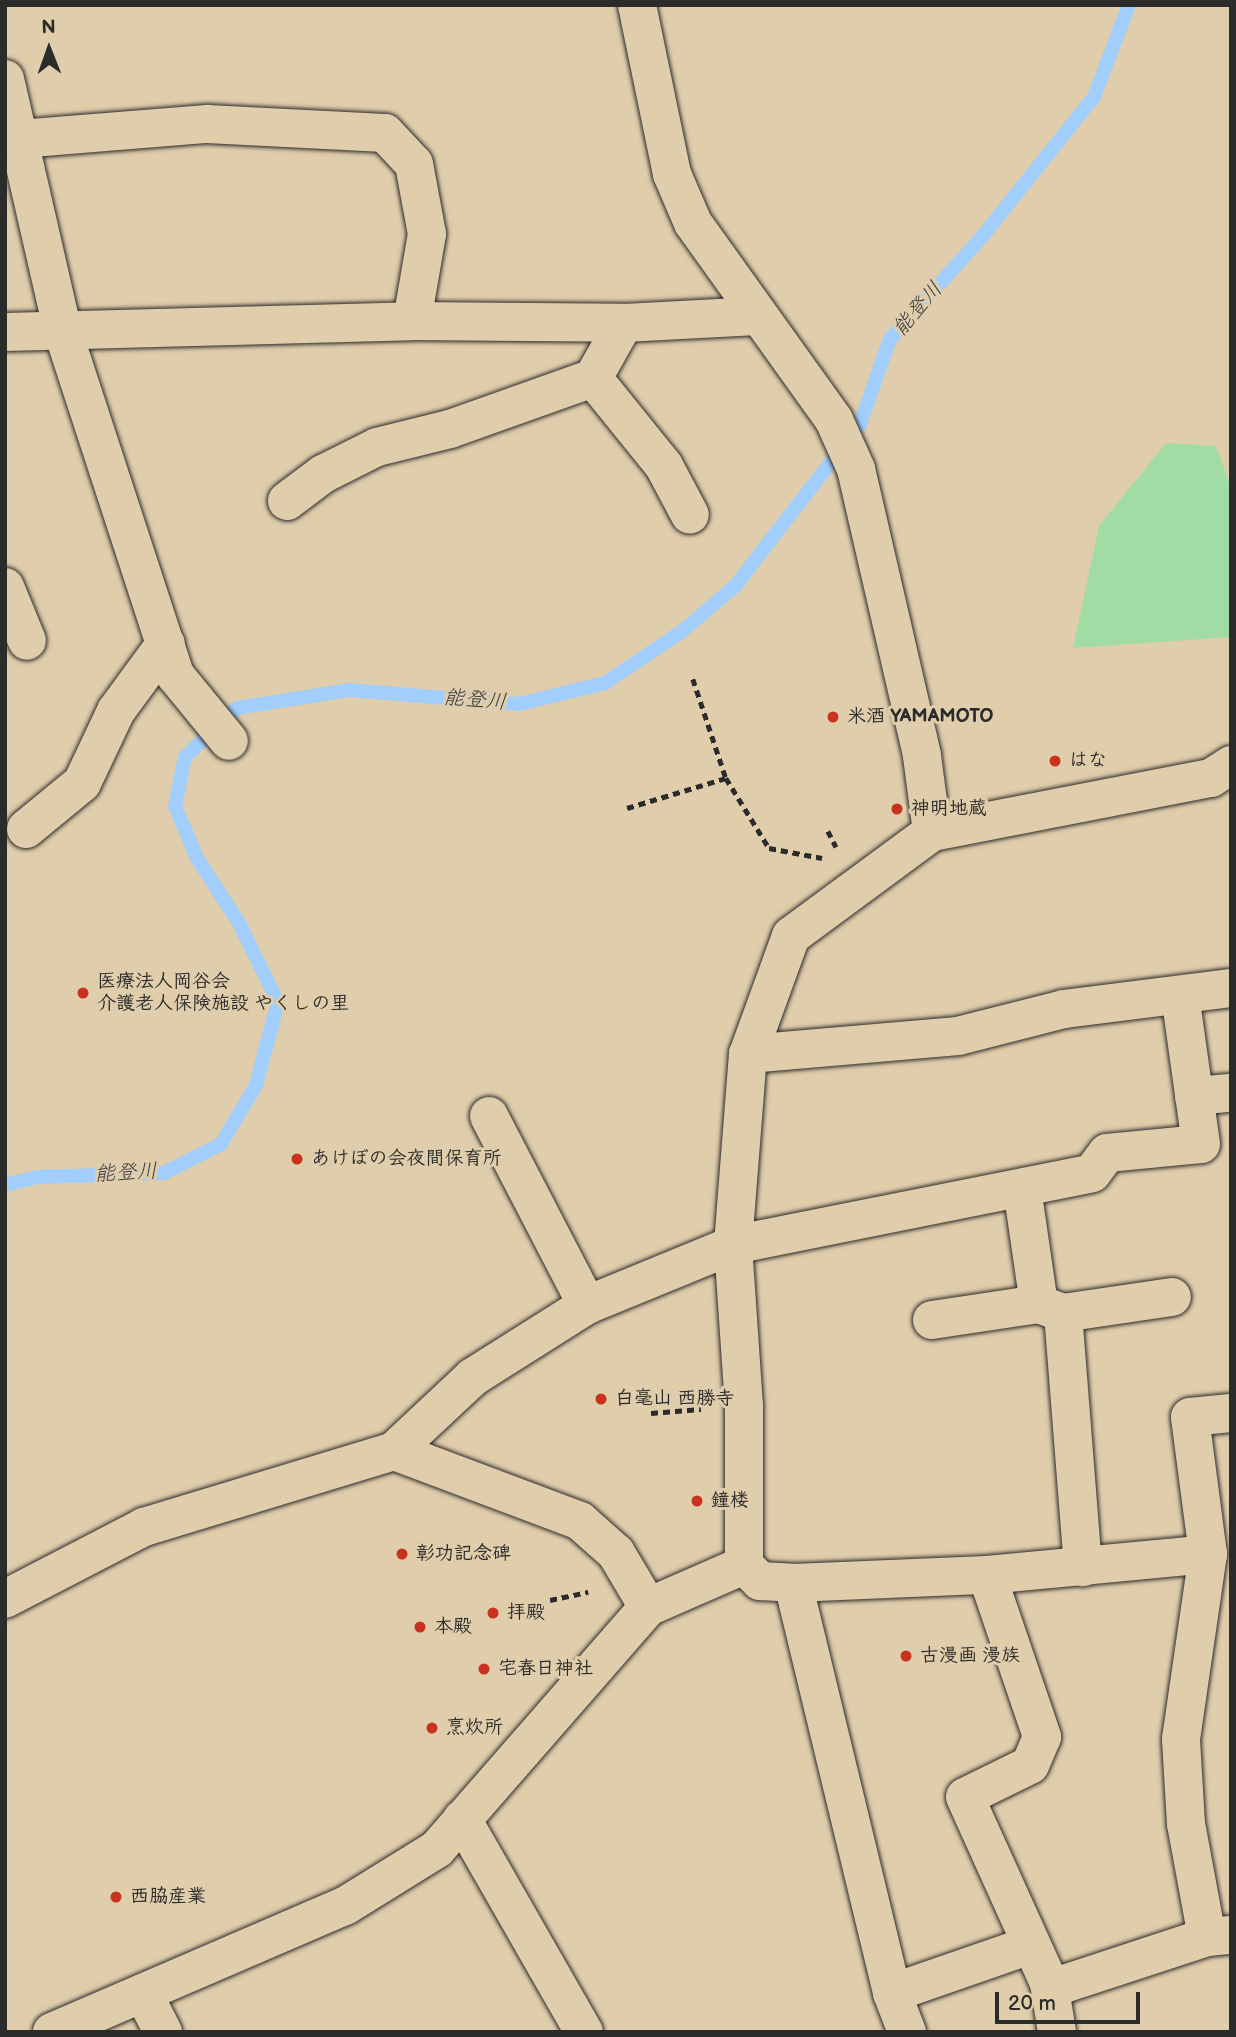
<!DOCTYPE html>
<html>
<head>
<meta charset="utf-8">
<style>
	body { margin:0 }
	#map { position:relative; width:1236px; height:2037px; overflow:hidden; background:#e0cdab; font-family:"Balsamiq Sans","Klee One",sans-serif }
	div>[style] { position:absolute }
	.green>* { inset:0; background:#a0dca3 }
	.stream>* { height:14px; margin:-7px; padding:0 7px; transform-origin:7px; border-radius:7px; background:#a2cefc }
	.path>* { height:4.5px; margin-top:-2.25px; transform-origin:0; background:repeating-linear-gradient(90deg,#2b2b2b 0 7px,transparent 0 12px) }
	.roads { filter:drop-shadow(0 0 2px #2b2b2b) drop-shadow(0 0 2px #2b2b2b) }
	.minor>* { height:38px; margin:-19px; padding:0 19px; transform-origin:19px; border-radius:19px; background:#e0cdab }
	.dots>* { width:19px; height:19px; translate:-50% -50%; box-sizing:border-box; border:4px solid #e0cdab; border-radius:50% }
	span { translate:-50% -50%; white-space:nowrap; text-align:center; line-height:1.15; -webkit-text-stroke:6px #e0cdab; paint-order:stroke }
	.poi-label { font-size:19px; color:#2b2b2b; font-weight:700 }
	.left { translate:0 -50%; text-align:left }
	.water-label { font-size:21px; color:#373b40; font-style:italic }
	.frame { position:absolute; inset:0; border:7px solid #2b2b2b; pointer-events:none }
	.north { position:absolute; left:14px; top:14px; width:70px; height:70px; -webkit-text-stroke:5px #e0cdab; paint-order:stroke; rotate:359deg; font-size:19px; font-weight:700; line-height:28px; text-align:center; color:#2b2b2b }
	.north::after { content:''; display:block; margin:auto; width:24px; height:32px; background:#2b2b2b; clip-path:polygon(50% 0,100% 100%,50% 72%,0 100%) }
	.scale { position:absolute; left:995px; top:1992px; width:145px; height:32px; box-sizing:border-box; border:4px solid #2b2b2b; border-top:0; padding-left:9px; font-size:21px; line-height:24px; white-space:nowrap; color:#2b2b2b; -webkit-text-stroke:5px #e0cdab; paint-order:stroke }
</style>
</head>
<body>
<div id="map">
	<div class="green">
		<i style="clip-path:polygon(1166px 443px,1216px 446px,1231px 488px,1231px 637px,1073px 648px,1099px 526px)"></i>
	</div>
	<div class="stream">
		<i style="left:5px;top:1185px;width:33px;rotate:-14deg"></i>
		<i style="left:37px;top:1177px;width:127px;rotate:-1.8deg"></i>
		<i style="left:164px;top:1173px;width:64px;rotate:-27deg"></i>
		<i style="left:221px;top:1144px;width:69px;rotate:-59.3deg"></i>
		<i style="left:256px;top:1085px;width:86px;rotate:-75.2deg"></i>
		<i style="left:278px;top:1002px;width:88px;rotate:-116.3deg"></i>
		<i style="left:239px;top:923px;width:77px;rotate:-122.9deg"></i>
		<i style="left:197px;top:858px;width:56px;rotate:-112.9deg"></i>
		<i style="left:175px;top:806px;width:50px;rotate:-78.5deg"></i>
		<i style="left:185px;top:757px;width:71px;rotate:-43.3deg"></i>
		<i style="left:237px;top:708px;width:113px;rotate:-9.1deg"></i>
		<i style="left:349px;top:690px;width:171px;rotate:4.7deg"></i>
		<i style="left:519px;top:704px;width:89px;rotate:-13.7deg"></i>
		<i style="left:605px;top:683px;width:92px;rotate:-33.9deg"></i>
		<i style="left:681px;top:632px;width:71px;rotate:-40.4deg"></i>
		<i style="left:735px;top:586px;width:205px;rotate:-52.3deg"></i>
		<i style="left:860px;top:424px;width:90px;rotate:-70.6deg"></i>
		<i style="left:890px;top:339px;width:136px;rotate:-48deg"></i>
		<i style="left:981px;top:238px;width:181px;rotate:-51.3deg"></i>
		<i style="left:1094px;top:97px;width:98px;rotate:-69.2deg"></i>
	</div>
	<div class="path">
		<i style="left:693px;top:679px;width:104px;rotate:71.6deg"></i>
		<i style="left:726px;top:778px;width:82px;rotate:58.4deg"></i>
		<i style="left:769px;top:848px;width:54px;rotate:10.7deg"></i>
		<i style="left:627px;top:808px;width:103px;rotate:-16.9deg"></i>
		<i style="left:828px;top:831px;width:18px;rotate:63deg"></i>
		<i style="left:651px;top:1413px;width:50px;rotate:-4.6deg"></i>
		<i style="left:550px;top:1600px;width:39px;rotate:-12deg"></i>
		<i style="left:514px;top:1608px;width:8px;rotate:-7deg"></i>
	</div>
	<div class="roads">
		<div class="minor">
			<i style="left:637px;top:5px;width:173px;rotate:78.3deg"></i>
			<i style="left:672px;top:174px;width:53px;rotate:66.8deg"></i>
			<i style="left:693px;top:223px;width:242px;rotate:54.4deg"></i>
			<i style="left:834px;top:420px;width:54px;rotate:65.8deg"></i>
			<i style="left:856px;top:469px;width:294px;rotate:77deg"></i>
			<i style="left:922px;top:756px;width:77px;rotate:82.5deg"></i>
			<i style="left:932px;top:832px;width:175px;rotate:143.6deg"></i>
			<i style="left:791px;top:936px;width:126px;rotate:110deg"></i>
			<i style="left:748px;top:1054px;width:192px;rotate:94.5deg"></i>
			<i style="left:733px;top:1245px;width:160px;rotate:86.1deg"></i>
			<i style="left:744px;top:1405px;width:160px;rotate:90deg"></i>
			<i style="left:744px;top:1565px;width:23px;rotate:45deg"></i>
			<i style="left:760px;top:1581px;width:33px;rotate:3deg"></i>
			<i style="left:793px;top:1583px;width:194px;rotate:-2.4deg"></i>
			<i style="left:987px;top:1575px;width:222px;rotate:-5.4deg"></i>
			<i style="left:5px;top:79px;width:260px;rotate:77.1deg"></i>
			<i style="left:63px;top:332px;width:361px;rotate:71.9deg"></i>
			<i style="left:175px;top:675px;width:85px;rotate:50.7deg"></i>
			<i style="left:19px;top:139px;width:189px;rotate:-4.6deg"></i>
			<i style="left:207px;top:124px;width:178px;rotate:2.9deg"></i>
			<i style="left:385px;top:133px;width:42px;rotate:46.9deg"></i>
			<i style="left:414px;top:164px;width:71px;rotate:79.5deg"></i>
			<i style="left:427px;top:234px;width:88px;rotate:99.8deg"></i>
			<i style="left:624px;top:323px;width:63px;rotate:119.4deg"></i>
			<i style="left:593px;top:378px;width:113px;rotate:51.1deg"></i>
			<i style="left:664px;top:466px;width:55px;rotate:62deg"></i>
			<i style="left:5px;top:332px;width:407px;rotate:-1.5deg"></i>
			<i style="left:412px;top:321px;width:212px;rotate:0.5deg"></i>
			<i style="left:624px;top:323px;width:133px;rotate:-3deg"></i>
			<i style="left:287px;top:501px;width:45px;rotate:-36.9deg"></i>
			<i style="left:323px;top:474px;width:60px;rotate:-26.6deg"></i>
			<i style="left:377px;top:447px;width:75px;rotate:-13.9deg"></i>
			<i style="left:450px;top:429px;width:152px;rotate:-19.6deg"></i>
			<i style="left:5px;top:587px;width:58px;rotate:67.8deg"></i>
			<i style="left:26px;top:829px;width:72px;rotate:-39.4deg"></i>
			<i style="left:82px;top:783px;width:80px;rotate:-64.7deg"></i>
			<i style="left:116px;top:711px;width:84px;rotate:-53.7deg"></i>
			<i style="left:932px;top:832px;width:284px;rotate:-11deg"></i>
			<i style="left:1211px;top:778px;width:24px;rotate:-33deg"></i>
			<i style="left:748px;top:1054px;width:211px;rotate:-4.9deg"></i>
			<i style="left:958px;top:1036px;width:109px;rotate:-14.3deg"></i>
			<i style="left:1064px;top:1009px;width:168px;rotate:-7.2deg"></i>
			<i style="left:1194px;top:1096px;width:37px;rotate:-5deg"></i>
			<i style="left:489px;top:1116px;width:213px;rotate:62.6deg"></i>
			<i style="left:1022px;top:1188px;width:117px;rotate:81.7deg"></i>
			<i style="left:1039px;top:1304px;width:26px;rotate:21deg"></i>
			<i style="left:1063px;top:1313px;width:255px;rotate:85.5deg"></i>
			<i style="left:1063px;top:1313px;width:110px;rotate:-8.4deg"></i>
			<i style="left:932px;top:1320px;width:108px;rotate:-8.5deg"></i>
			<i style="left:394px;top:1451px;width:199px;rotate:20.6deg"></i>
			<i style="left:580px;top:1521px;width:48px;rotate:41.6deg"></i>
			<i style="left:616px;top:1553px;width:63px;rotate:59.3deg"></i>
			<i style="left:987px;top:1575px;width:171px;rotate:71.2deg"></i>
			<i style="left:1042px;top:1737px;width:30px;rotate:113deg"></i>
			<i style="left:1030px;top:1765px;width:72px;rotate:153.8deg"></i>
			<i style="left:965px;top:1797px;width:204px;rotate:65.7deg"></i>
			<i style="left:1049px;top:1983px;width:50px;rotate:80.7deg"></i>
			<i style="left:793px;top:1583px;width:422px;rotate:76.4deg"></i>
			<i style="left:892px;top:1993px;width:42px;rotate:69deg"></i>
			<i style="left:5px;top:1599px;width:157px;rotate:-27.4deg"></i>
			<i style="left:144px;top:1527px;width:261px;rotate:-16.9deg"></i>
			<i style="left:394px;top:1451px;width:108px;rotate:-43.1deg"></i>
			<i style="left:473px;top:1377px;width:135px;rotate:-32.3deg"></i>
			<i style="left:587px;top:1305px;width:158px;rotate:-22.3deg"></i>
			<i style="left:733px;top:1245px;width:366px;rotate:-11.3deg"></i>
			<i style="left:1092px;top:1173px;width:25px;rotate:-53deg"></i>
			<i style="left:1107px;top:1153px;width:94px;rotate:-5.5deg"></i>
			<i style="left:1201px;top:1144px;width:150px;rotate:-98deg"></i>
			<i style="left:462px;top:1819px;width:245px;rotate:60.2deg"></i>
			<i style="left:1207px;top:1937px;width:115px;rotate:-100.5deg"></i>
			<i style="left:1186px;top:1824px;width:85px;rotate:-93.4deg"></i>
			<i style="left:1181px;top:1739px;width:187px;rotate:-81.7deg"></i>
			<i style="left:1208px;top:1554px;width:138px;rotate:-97.5deg"></i>
			<i style="left:1190px;top:1417px;width:41px;rotate:-5.6deg"></i>
			<i style="left:1049px;top:1983px;width:15px;rotate:4deg"></i>
			<i style="left:1064px;top:1984px;width:151px;rotate:-18.2deg"></i>
			<i style="left:1207px;top:1937px;width:24px;rotate:-5deg"></i>
			<i style="left:143px;top:1993px;width:44px;rotate:62.9deg"></i>
			<i style="left:892px;top:1993px;width:147px;rotate:-19.1deg"></i>
			<i style="left:52px;top:2032px;width:319px;rotate:-23.3deg"></i>
			<i style="left:345px;top:1906px;width:108px;rotate:-31.8deg"></i>
			<i style="left:437px;top:1849px;width:321px;rotate:-48.9deg"></i>
			<i style="left:648px;top:1607px;width:105px;rotate:-23.6deg"></i>
		</div>
	</div>
	<div class="dots">
		<i style="left:833px;top:717px;background:#c8321e"></i>
		<i style="left:1055px;top:761px;background:#c8321e"></i>
		<i style="left:897px;top:809px;background:#c8321e"></i>
		<i style="left:83px;top:993px;background:#c8321e"></i>
		<i style="left:297px;top:1159px;background:#c8321e"></i>
		<i style="left:601px;top:1399px;background:#c8321e"></i>
		<i style="left:697px;top:1501px;background:#c8321e"></i>
		<i style="left:402px;top:1554px;background:#c8321e"></i>
		<i style="left:493px;top:1613px;background:#c8321e"></i>
		<i style="left:420px;top:1627px;background:#c8321e"></i>
		<i style="left:906px;top:1656px;background:#c8321e"></i>
		<i style="left:484px;top:1669px;background:#c8321e"></i>
		<i style="left:432px;top:1728px;background:#c8321e"></i>
		<i style="left:116px;top:1897px;background:#c8321e"></i>
	</div>
	<div class="poi-label">
		<span class="left" style="left:847px;top:717px">米酒 YAMAMOTO</span>
		<span class="left" style="left:1069px;top:761px">はな</span>
		<span class="left" style="left:911px;top:809px">神明地蔵</span>
		<span class="left" style="left:97px;top:993px">医療法人岡谷会<br>介護老人保険施設 やくしの里</span>
		<span class="left" style="left:311px;top:1159px">あけぼの会夜間保育所</span>
		<span class="left" style="left:615px;top:1399px">白毫山 西勝寺</span>
		<span class="left" style="left:711px;top:1501px">鐘楼</span>
		<span class="left" style="left:416px;top:1554px">彰功記念碑</span>
		<span class="left" style="left:507px;top:1613px">拝殿</span>
		<span class="left" style="left:434px;top:1627px">本殿</span>
		<span class="left" style="left:920px;top:1656px">古漫画 漫族</span>
		<span class="left" style="left:498px;top:1669px">宅春日神社</span>
		<span class="left" style="left:446px;top:1728px">烹炊所</span>
		<span class="left" style="left:130px;top:1897px">西脇産業</span>
	</div>
	<div class="water-label">
		<span style="left:918px;top:309px;rotate:-49deg">能登川</span>
		<span style="left:475px;top:700px;rotate:5deg">能登川</span>
		<span style="left:126px;top:1173px;rotate:-3deg">能登川</span>
	</div>
	<div class="frame"></div>
	<div class="north">N</div>
	<div class="scale">20 m</div>
</div>
</body>
</html>
